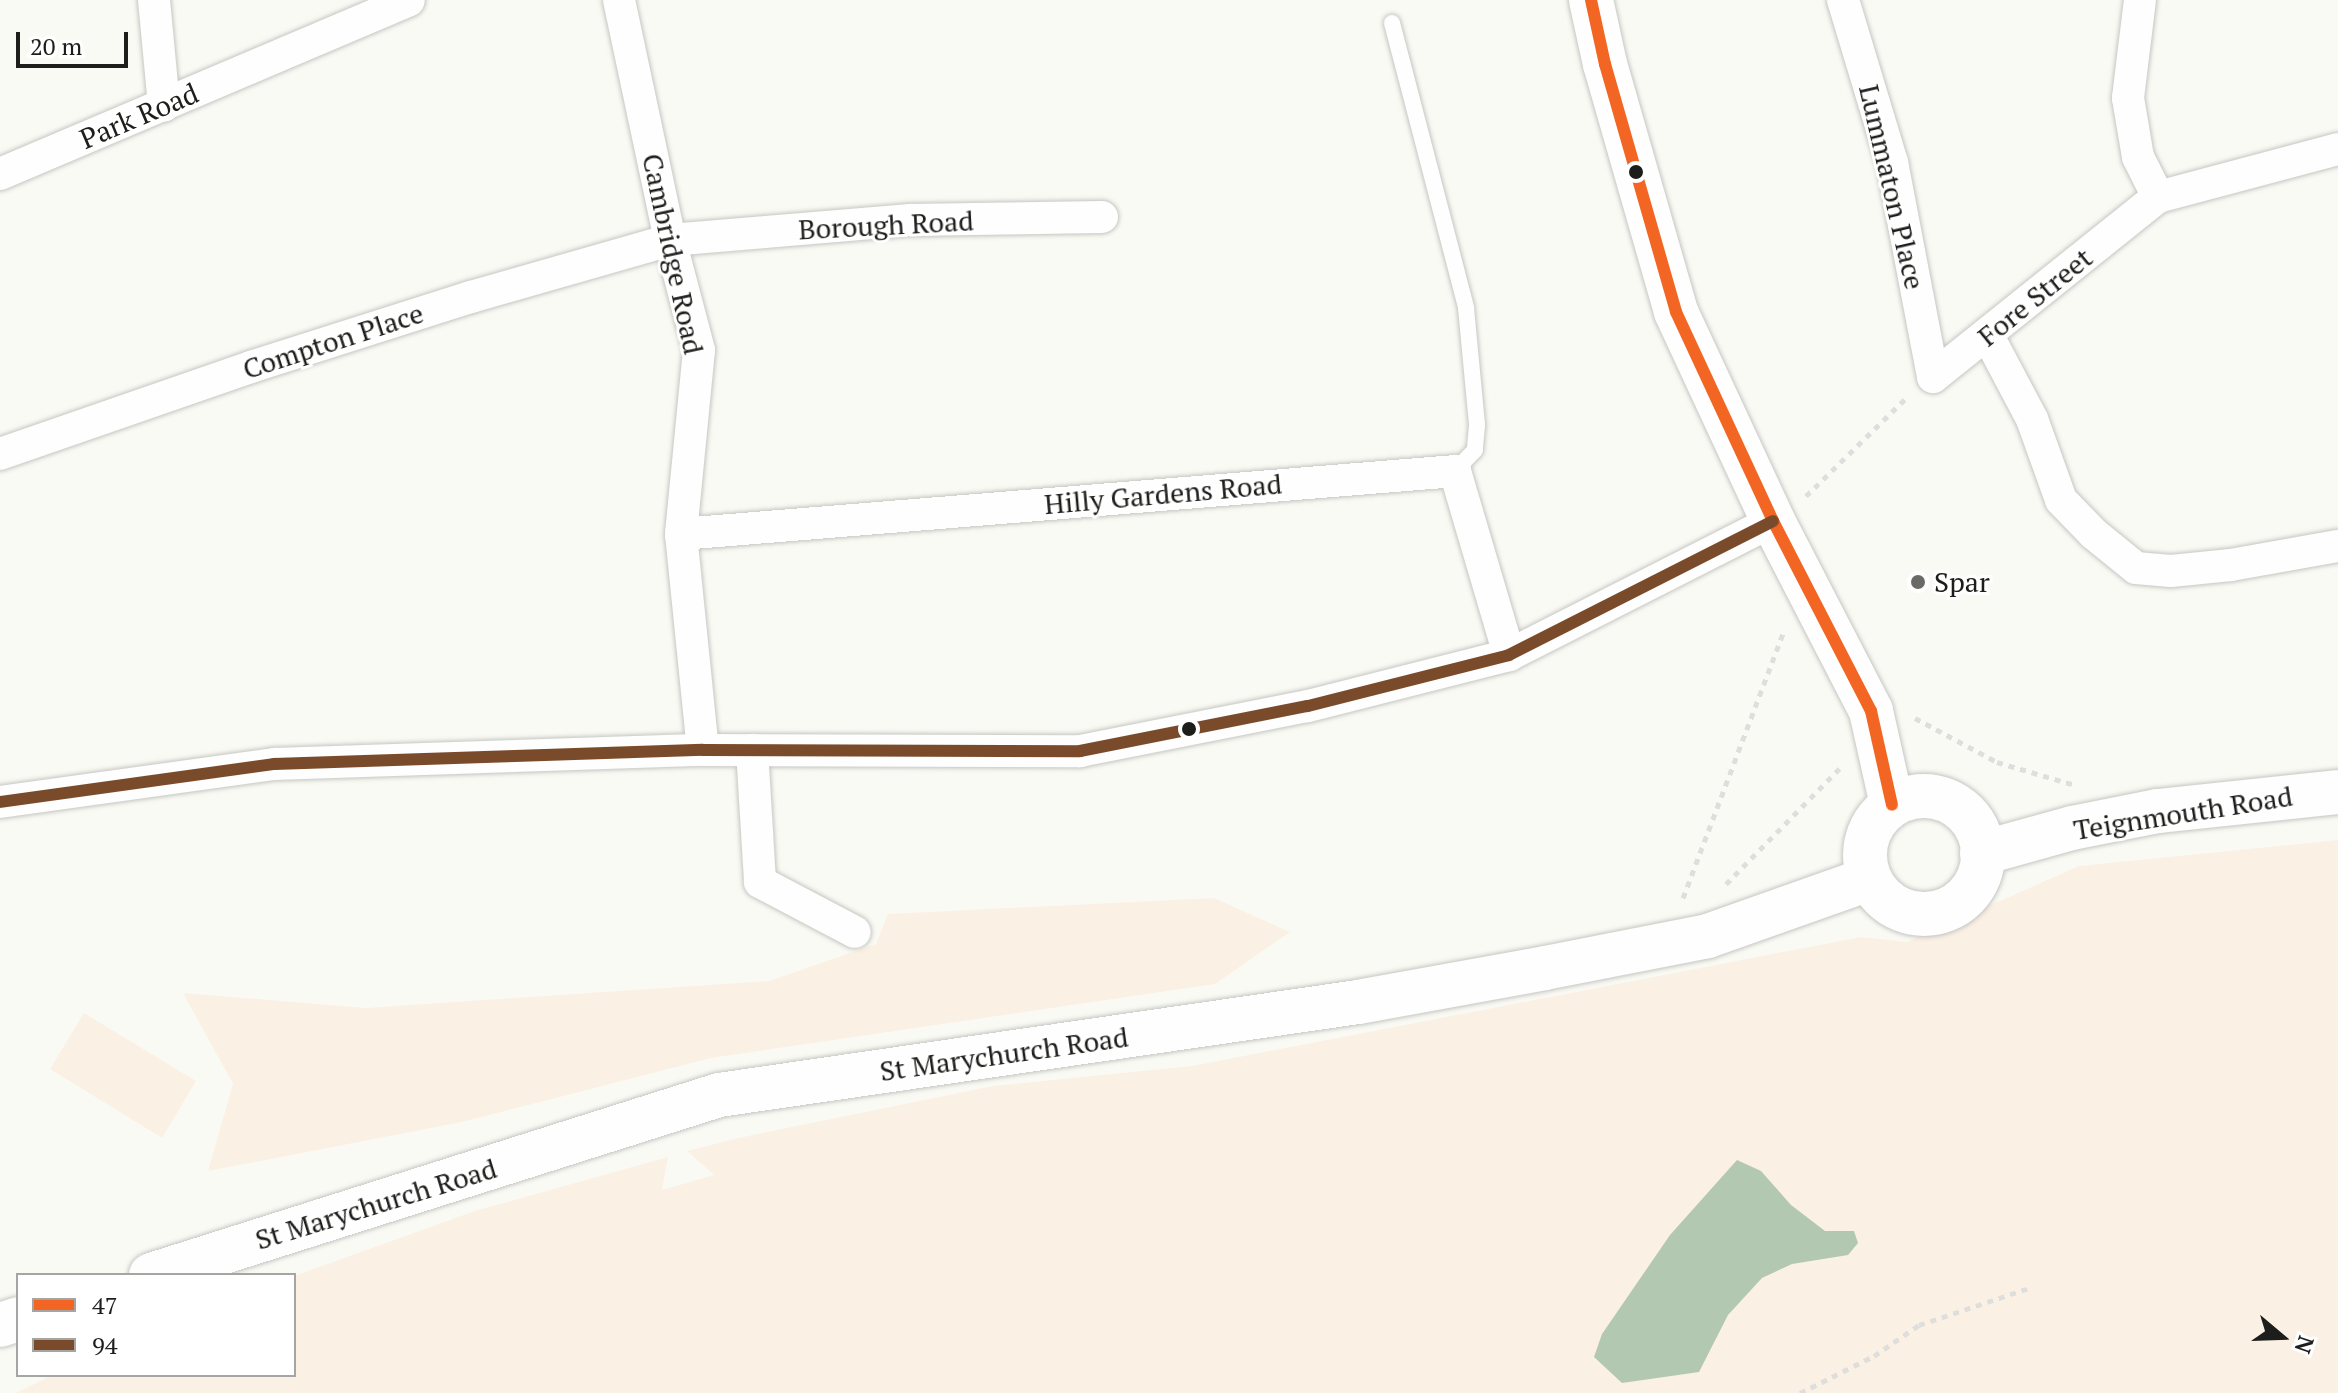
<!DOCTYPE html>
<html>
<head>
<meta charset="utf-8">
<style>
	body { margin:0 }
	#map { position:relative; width:2338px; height:1393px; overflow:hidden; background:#fafaf5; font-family:"PT Serif",serif }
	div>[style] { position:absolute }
	.green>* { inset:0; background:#fbf0e4 }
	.water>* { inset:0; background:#b2c8b0 }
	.path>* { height:5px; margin-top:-2.5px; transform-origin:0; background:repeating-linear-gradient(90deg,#dededd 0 6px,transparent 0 12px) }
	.roads { filter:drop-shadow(0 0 2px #c6c6c2) drop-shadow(0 0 2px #c6c6c2) }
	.lane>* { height:16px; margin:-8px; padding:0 8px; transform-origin:8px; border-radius:8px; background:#fefefe }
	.street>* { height:32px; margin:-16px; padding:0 16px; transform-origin:16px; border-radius:16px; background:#fefefe }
	.secondary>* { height:44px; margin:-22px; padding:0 22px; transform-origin:22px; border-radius:22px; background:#fefefe }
	.primary>* { height:44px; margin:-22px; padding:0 22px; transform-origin:22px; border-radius:22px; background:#fefefe }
	.primary>.ring { margin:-22px; padding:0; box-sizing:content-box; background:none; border:44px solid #fefefe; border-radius:50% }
	.bus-1>* { height:12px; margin:-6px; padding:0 6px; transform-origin:6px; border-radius:6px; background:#f26522 }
	.bus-2>* { height:12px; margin:-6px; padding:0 6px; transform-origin:6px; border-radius:6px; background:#7a4b2a }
	.dots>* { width:22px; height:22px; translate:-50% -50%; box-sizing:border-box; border:4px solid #fff; border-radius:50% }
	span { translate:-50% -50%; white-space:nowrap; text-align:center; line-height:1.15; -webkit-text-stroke:6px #fff; paint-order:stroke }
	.street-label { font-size:28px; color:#1d1d1b }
	.poi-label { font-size:28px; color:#1d1d1b }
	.left { translate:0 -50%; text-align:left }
	.legend { position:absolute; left:16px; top:1273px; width:280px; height:104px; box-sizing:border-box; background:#fff; border:2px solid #a5a5a4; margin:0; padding:10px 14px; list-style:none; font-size:24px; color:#1d1d1b }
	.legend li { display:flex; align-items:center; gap:16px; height:40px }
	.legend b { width:40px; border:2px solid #a5a5a4 }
	.north { position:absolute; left:2242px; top:1297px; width:80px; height:80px; -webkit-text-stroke:6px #fff; paint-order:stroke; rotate:109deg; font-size:22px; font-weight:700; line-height:32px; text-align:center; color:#1d1d1b }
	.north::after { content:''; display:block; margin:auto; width:28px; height:36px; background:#1d1d1b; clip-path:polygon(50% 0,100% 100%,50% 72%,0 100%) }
	.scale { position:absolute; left:16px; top:32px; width:112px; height:36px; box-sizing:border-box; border:4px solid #1d1d1b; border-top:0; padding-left:10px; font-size:24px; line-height:28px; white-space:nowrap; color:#1d1d1b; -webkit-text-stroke:6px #fff; paint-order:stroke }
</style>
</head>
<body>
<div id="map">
	<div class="green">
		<i style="clip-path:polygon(2338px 840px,2338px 1393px,16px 1393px,53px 1375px,294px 1375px,294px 1276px,475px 1211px,668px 1157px,662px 1190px,714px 1175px,687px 1151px,738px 1138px,993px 1086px,1192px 1066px,1861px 937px,1907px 942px,2079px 866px)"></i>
		<i style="clip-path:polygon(1214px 898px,1290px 932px,1215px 984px,711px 1058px,462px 1122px,208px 1171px,233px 1084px,183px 993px,366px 1008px,769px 981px,876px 944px,888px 914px)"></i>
		<i style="clip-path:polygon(84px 1013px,196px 1081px,162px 1138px,50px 1069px)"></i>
	</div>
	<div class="water">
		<i style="clip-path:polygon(1737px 1160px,1761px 1171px,1791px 1205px,1825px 1231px,1854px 1231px,1858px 1243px,1848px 1255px,1792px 1264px,1762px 1278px,1728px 1315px,1699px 1372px,1622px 1383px,1594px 1357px,1602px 1334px,1670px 1235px)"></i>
	</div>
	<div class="path">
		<i style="left:1806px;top:496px;width:141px;rotate:-44.4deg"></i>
		<i style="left:1915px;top:718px;width:93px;rotate:28.2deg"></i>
		<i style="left:1997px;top:762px;width:81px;rotate:16.4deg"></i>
		<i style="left:1726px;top:884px;width:165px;rotate:-45.5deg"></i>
		<i style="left:1683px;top:898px;width:285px;rotate:-69.3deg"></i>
		<i style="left:1800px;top:1393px;width:83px;rotate:-26.6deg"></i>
		<i style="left:1874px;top:1356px;width:55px;rotate:-34.6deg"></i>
		<i style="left:1919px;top:1325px;width:116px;rotate:-18.6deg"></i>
	</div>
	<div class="roads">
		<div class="lane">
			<i style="left:1392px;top:23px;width:294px;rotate:75.4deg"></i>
			<i style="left:1466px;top:308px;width:118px;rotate:84.6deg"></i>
			<i style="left:1477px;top:425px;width:25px;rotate:95deg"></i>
			<i style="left:1475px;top:450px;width:29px;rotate:134deg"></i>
		</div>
		<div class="street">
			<i style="left:154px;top:0;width:106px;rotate:84.6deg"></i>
			<i style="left:619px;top:0;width:245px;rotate:78deg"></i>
			<i style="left:670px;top:240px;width:114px;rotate:75.2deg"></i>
			<i style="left:699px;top:350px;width:185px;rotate:95.6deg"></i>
			<i style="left:681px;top:534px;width:217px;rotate:84.2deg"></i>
			<i style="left:1843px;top:0;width:169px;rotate:73.2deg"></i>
			<i style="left:1892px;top:162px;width:219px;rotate:79.2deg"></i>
			<i style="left:1933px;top:377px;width:288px;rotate:-38.7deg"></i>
			<i style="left:2158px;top:197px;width:186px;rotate:-14.9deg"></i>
			<i style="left:2140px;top:0;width:99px;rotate:97deg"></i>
			<i style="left:2128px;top:98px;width:60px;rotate:80.4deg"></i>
			<i style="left:2138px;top:157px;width:45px;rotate:63.4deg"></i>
			<i style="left:0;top:174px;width:444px;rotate:-23deg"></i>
			<i style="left:1988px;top:336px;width:94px;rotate:62.1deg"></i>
			<i style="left:2032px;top:419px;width:86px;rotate:70.3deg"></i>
			<i style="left:2061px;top:500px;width:47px;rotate:45.9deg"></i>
			<i style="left:2094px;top:534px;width:54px;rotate:39deg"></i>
			<i style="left:2136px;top:568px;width:35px;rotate:5deg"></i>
			<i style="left:2171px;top:571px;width:60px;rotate:-5.7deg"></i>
			<i style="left:2231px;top:565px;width:109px;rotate:-10.1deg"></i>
			<i style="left:0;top:454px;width:266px;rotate:-19.1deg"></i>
			<i style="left:251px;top:367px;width:231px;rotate:-17.7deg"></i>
			<i style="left:471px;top:297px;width:207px;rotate:-16deg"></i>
			<i style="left:670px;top:240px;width:241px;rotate:-4.8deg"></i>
			<i style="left:910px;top:220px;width:192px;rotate:-0.9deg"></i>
			<i style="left:681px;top:534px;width:777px;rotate:-4.65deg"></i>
			<i style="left:1455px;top:471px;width:192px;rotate:73.6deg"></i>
			<i style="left:752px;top:750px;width:132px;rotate:86.5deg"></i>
			<i style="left:760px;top:882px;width:107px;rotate:27.8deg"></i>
			<i style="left:0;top:802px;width:277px;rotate:-7.9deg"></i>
			<i style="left:274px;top:764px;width:429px;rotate:-1.9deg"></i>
			<i style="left:703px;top:750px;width:377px;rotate:0.2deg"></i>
			<i style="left:1080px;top:751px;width:232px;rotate:-11.2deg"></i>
			<i style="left:1308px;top:706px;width:207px;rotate:-14.2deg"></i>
			<i style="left:1509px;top:655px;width:296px;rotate:-26.9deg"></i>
		</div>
		<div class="secondary">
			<i style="left:1591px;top:0;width:66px;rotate:77.7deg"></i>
			<i style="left:1605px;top:64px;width:258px;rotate:74deg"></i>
			<i style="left:1676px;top:312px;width:230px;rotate:65.1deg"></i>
			<i style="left:1773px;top:521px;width:214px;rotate:62.7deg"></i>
			<i style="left:1871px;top:711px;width:96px;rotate:77.4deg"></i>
		</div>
		<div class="primary">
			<i class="ring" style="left:1865px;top:796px;width:74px;height:74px"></i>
			<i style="left:1982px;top:853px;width:93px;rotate:-15.5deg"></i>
			<i style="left:2072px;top:828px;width:88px;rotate:-11.2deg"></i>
			<i style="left:2158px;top:811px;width:181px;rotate:-6deg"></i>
			<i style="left:151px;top:1275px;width:596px;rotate:-17.58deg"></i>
			<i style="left:719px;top:1095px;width:646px;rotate:-8.28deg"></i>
			<i style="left:1358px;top:1002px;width:190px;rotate:-10.3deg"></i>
			<i style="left:1545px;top:968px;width:166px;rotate:-11.1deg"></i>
			<i style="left:1708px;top:936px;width:171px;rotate:-19.5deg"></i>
			<i style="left:0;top:1325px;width:19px;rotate:-18deg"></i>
		</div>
	</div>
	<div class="bus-1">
		<i style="left:1591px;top:0;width:66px;rotate:77.7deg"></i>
		<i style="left:1605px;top:64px;width:258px;rotate:74deg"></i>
		<i style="left:1676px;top:312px;width:230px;rotate:65.1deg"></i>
		<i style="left:1773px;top:521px;width:214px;rotate:62.7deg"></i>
		<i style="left:1871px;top:711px;width:96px;rotate:77.4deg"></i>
	</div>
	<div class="bus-2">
		<i style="left:0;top:802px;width:277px;rotate:-7.9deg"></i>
		<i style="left:274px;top:764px;width:429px;rotate:-1.9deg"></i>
		<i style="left:703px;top:750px;width:377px;rotate:0.2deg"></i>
		<i style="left:1080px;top:751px;width:232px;rotate:-11.2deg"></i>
		<i style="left:1308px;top:706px;width:207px;rotate:-14.2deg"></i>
		<i style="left:1509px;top:655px;width:296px;rotate:-26.9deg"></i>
	</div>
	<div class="dots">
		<i style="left:1636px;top:172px;background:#1d1d1b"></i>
		<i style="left:1918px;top:582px;background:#6a6a67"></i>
		<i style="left:1189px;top:729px;background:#1d1d1b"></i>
	</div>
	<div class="street-label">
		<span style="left:139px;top:116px;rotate:-23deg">Park Road</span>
		<span style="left:1892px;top:187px;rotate:77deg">Lummaton Place</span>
		<span style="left:886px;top:225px;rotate:-3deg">Borough Road</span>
		<span style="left:673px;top:254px;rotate:78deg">Cambridge Road</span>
		<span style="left:2035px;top:297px;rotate:-39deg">Fore Street</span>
		<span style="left:333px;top:341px;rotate:-18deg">Compton Place</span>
		<span style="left:1163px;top:494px;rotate:-5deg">Hilly Gardens Road</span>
		<span style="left:2183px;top:813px;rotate:-9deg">Teignmouth Road</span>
		<span style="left:1004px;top:1054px;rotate:-8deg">St Marychurch Road</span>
		<span style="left:376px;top:1204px;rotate:-17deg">St Marychurch Road</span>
	</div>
	<div class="poi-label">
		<span class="left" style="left:1934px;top:582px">Spar</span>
	</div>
	<ul class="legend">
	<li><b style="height:10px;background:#f26522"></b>47</li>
	<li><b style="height:10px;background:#7a4b2a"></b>94</li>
	</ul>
	<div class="north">N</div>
	<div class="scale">20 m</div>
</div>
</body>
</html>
